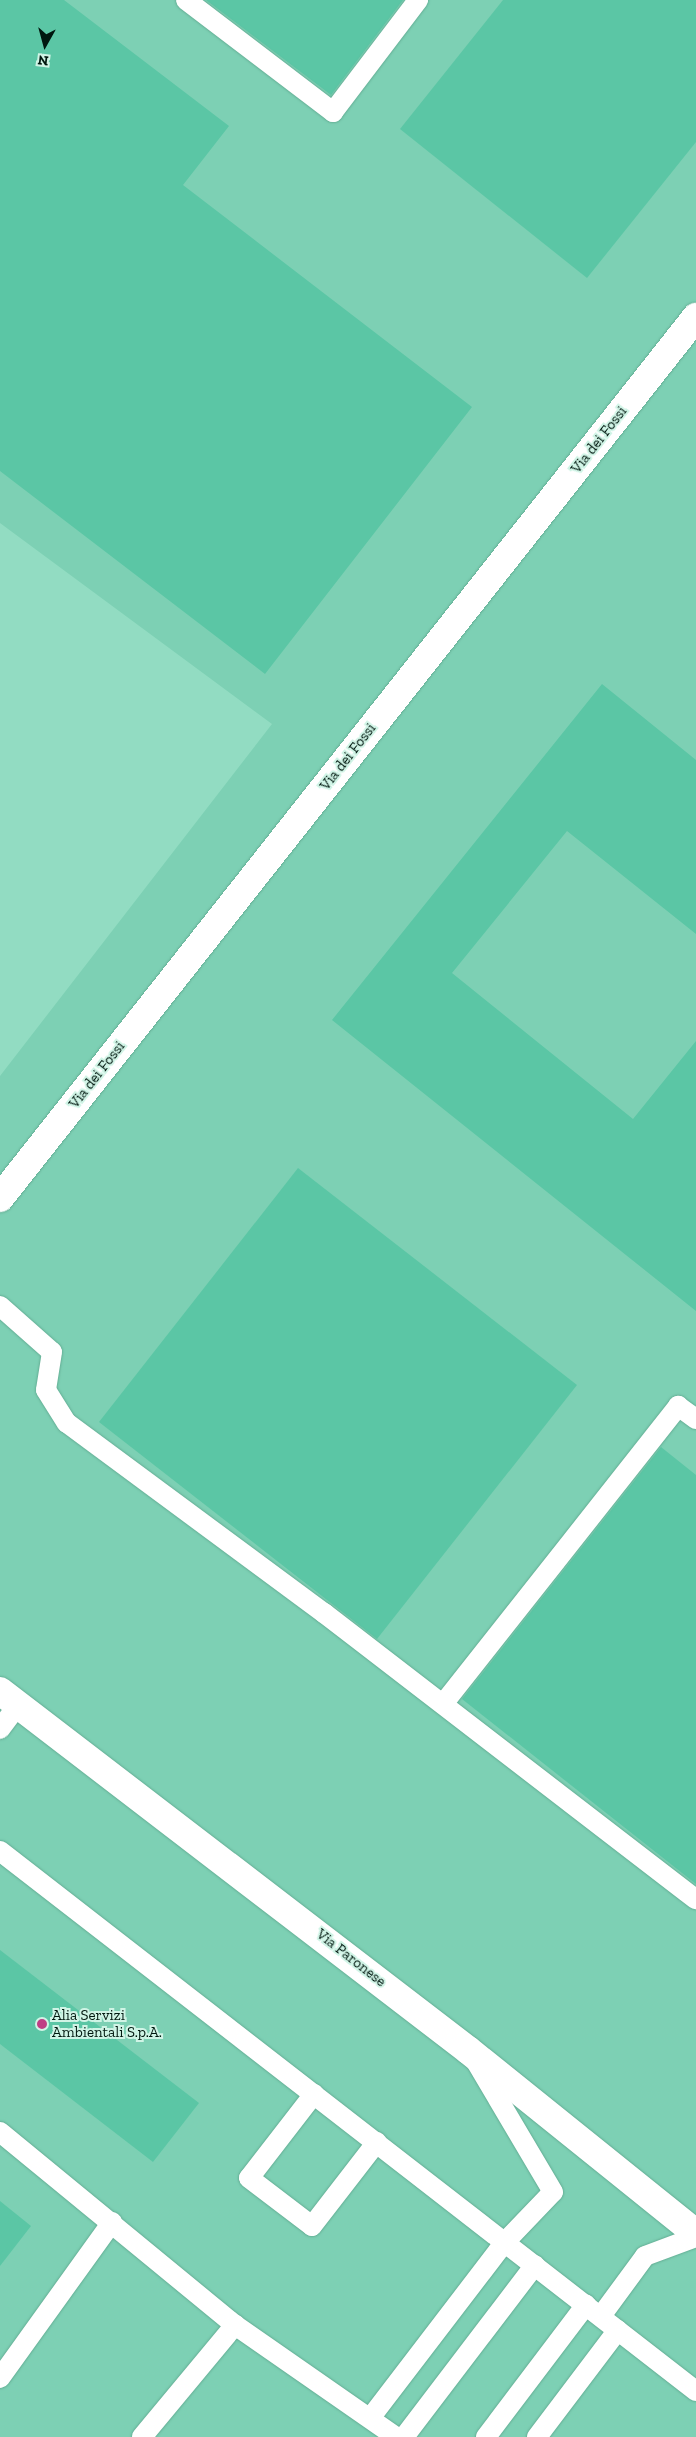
<!DOCTYPE html>
<html>
<head>
<meta charset="utf-8">
<style>
	body { margin:0 }
	#map { position:relative; width:696px; height:2437px; overflow:hidden; background:#92dcc2; font-family:"Zilla Slab",serif }
	div>[style] { position:absolute }
	.built>* { inset:0; background:#7dd0b4 }
	.building>* { inset:0; background:#5bc6a5 }
	.roads { filter:drop-shadow(0 0 1px #64ad94) drop-shadow(0 0 1px #64ad94) }
	.lane>* { height:20px; margin:-10px; padding:0 10px; transform-origin:10px; border-radius:10px; background:#fff }
	.street>* { height:28px; margin:-14px; padding:0 14px; transform-origin:14px; border-radius:14px; background:#fff }
	.secondary>* { height:28px; margin:-14px; padding:0 14px; transform-origin:14px; border-radius:14px; background:#fff }
	.dots>* { width:14px; height:14px; translate:-50% -50%; box-sizing:border-box; border:2px solid #d0f4e6; border-radius:50% }
	span { translate:-50% -50%; white-space:nowrap; text-align:center; line-height:1.15; -webkit-text-stroke:4px #d0f4e6; paint-order:stroke }
	.street-label { font-size:15px; color:#00170f }
	.poi-label { font-size:15px; color:#00170f }
	.left { translate:0 -50%; text-align:left }
	.north { position:absolute; left:20px; top:20px; width:50px; height:50px; -webkit-text-stroke:4px #d0f4e6; paint-order:stroke; rotate:187deg; font-size:14px; font-weight:700; line-height:20px; text-align:center; color:#00170f }
	.north::after { content:''; display:block; margin:auto; width:18px; height:22px; background:#00170f; clip-path:polygon(50% 0,100% 100%,50% 72%,0 100%) }
</style>
</head>
<body>
<div id="map">
	<div class="built">
		<i style="clip-path:polygon(0 0,696px 0,696px 2437px,0 2437px,0 1076px,272px 724px,0 523px)"></i>
	</div>
	<div class="building">
		<i style="clip-path:polygon(0 0,64px 0,229px 126px,183px 185px,472px 407px,265px 674px,0 471px)"></i>
		<i style="clip-path:polygon(206px 0,403px 0,331px 95px)"></i>
		<i style="clip-path:polygon(503px 0,696px 0,696px 142px,587px 278px,400px 129px)"></i>
		<i style="clip-path:polygon(602px 684px,696px 760px,696px 934px,567px 831px,452px 973px,633px 1119px,696px 1041px,696px 1311px,332px 1020px)"></i>
		<i style="clip-path:polygon(298px 1168px,577px 1385px,377px 1639px,99px 1422px)"></i>
		<i style="clip-path:polygon(661px 1447px,696px 1475px,696px 1884px,462px 1699px)"></i>
		<i style="clip-path:polygon(0 1950px,199px 2103px,153px 2162px,0 2044px)"></i>
		<i style="clip-path:polygon(0 2201px,31px 2226px,0 2266px)"></i>
	</div>
	<div class="roads">
		<div class="lane">
			<i style="left:186px;top:0;width:185px;rotate:37.3deg"></i>
			<i style="left:333px;top:112px;width:141px;rotate:-52.8deg"></i>
			<i style="left:0;top:1306px;width:69px;rotate:41.5deg"></i>
			<i style="left:52px;top:1352px;width:38px;rotate:99deg"></i>
			<i style="left:46px;top:1390px;width:39px;rotate:58deg"></i>
			<i style="left:67px;top:1423px;width:320px;rotate:36.5deg"></i>
			<i style="left:324px;top:1613px;width:469px;rotate:37.6deg"></i>
			<i style="left:443px;top:1704px;width:380px;rotate:-51.7deg"></i>
			<i style="left:678px;top:1406px;width:22px;rotate:36deg"></i>
			<i style="left:0;top:1729px;width:31px;rotate:-53deg"></i>
			<i style="left:0;top:1851px;width:881px;rotate:37.81deg"></i>
			<i style="left:314px;top:2094px;width:106px;rotate:127.7deg"></i>
			<i style="left:249px;top:2178px;width:79px;rotate:37.3deg"></i>
			<i style="left:312px;top:2226px;width:106px;rotate:-52.3deg"></i>
			<i style="left:0;top:2132px;width:304px;rotate:39.4deg"></i>
			<i style="left:235px;top:2325px;width:196px;rotate:34.8deg"></i>
			<i style="left:601px;top:2316px;width:74px;rotate:-53.7deg"></i>
			<i style="left:645px;top:2256px;width:54px;rotate:-20.4deg"></i>
			<i style="left:0;top:2378px;width:192px;rotate:-54.3deg"></i>
			<i style="left:371px;top:2417px;width:220px;rotate:-52.6deg"></i>
			<i style="left:505px;top:2242px;width:69px;rotate:-46.2deg"></i>
			<i style="left:553px;top:2192px;width:151px;rotate:-120.6deg"></i>
			<i style="left:142px;top:2437px;width:146px;rotate:-50.3deg"></i>
			<i style="left:404px;top:2437px;width:216px;rotate:-52.7deg"></i>
			<i style="left:486px;top:2437px;width:166px;rotate:-52.9deg"></i>
			<i style="left:537px;top:2437px;width:134px;rotate:-52.9deg"></i>
		</div>
		<div class="street">
			<i style="left:0;top:1198px;width:1123px;rotate:-51.69deg"></i>
		</div>
		<div class="secondary">
			<i style="left:0;top:1691px;width:590px;rotate:37.49deg"></i>
			<i style="left:468px;top:2050px;width:292px;rotate:38.8deg"></i>
		</div>
	</div>
	<div class="dots">
		<i style="left:42px;top:2024px;background:#bf3d85"></i>
	</div>
	<div class="street-label">
		<span style="left:599px;top:440px;rotate:-52deg">Via dei Fossi</span>
		<span style="left:348px;top:757px;rotate:-52deg">Via dei Fossi</span>
		<span style="left:97px;top:1075px;rotate:-52deg">Via dei Fossi</span>
		<span style="left:351px;top:1958px;rotate:38deg">Via Paronese</span>
	</div>
	<div class="poi-label">
		<span class="left" style="left:52px;top:2024px">Alia Servizi<br>Ambientali S.p.A.</span>
	</div>
	<div class="north">N</div>
</div>
</body>
</html>
